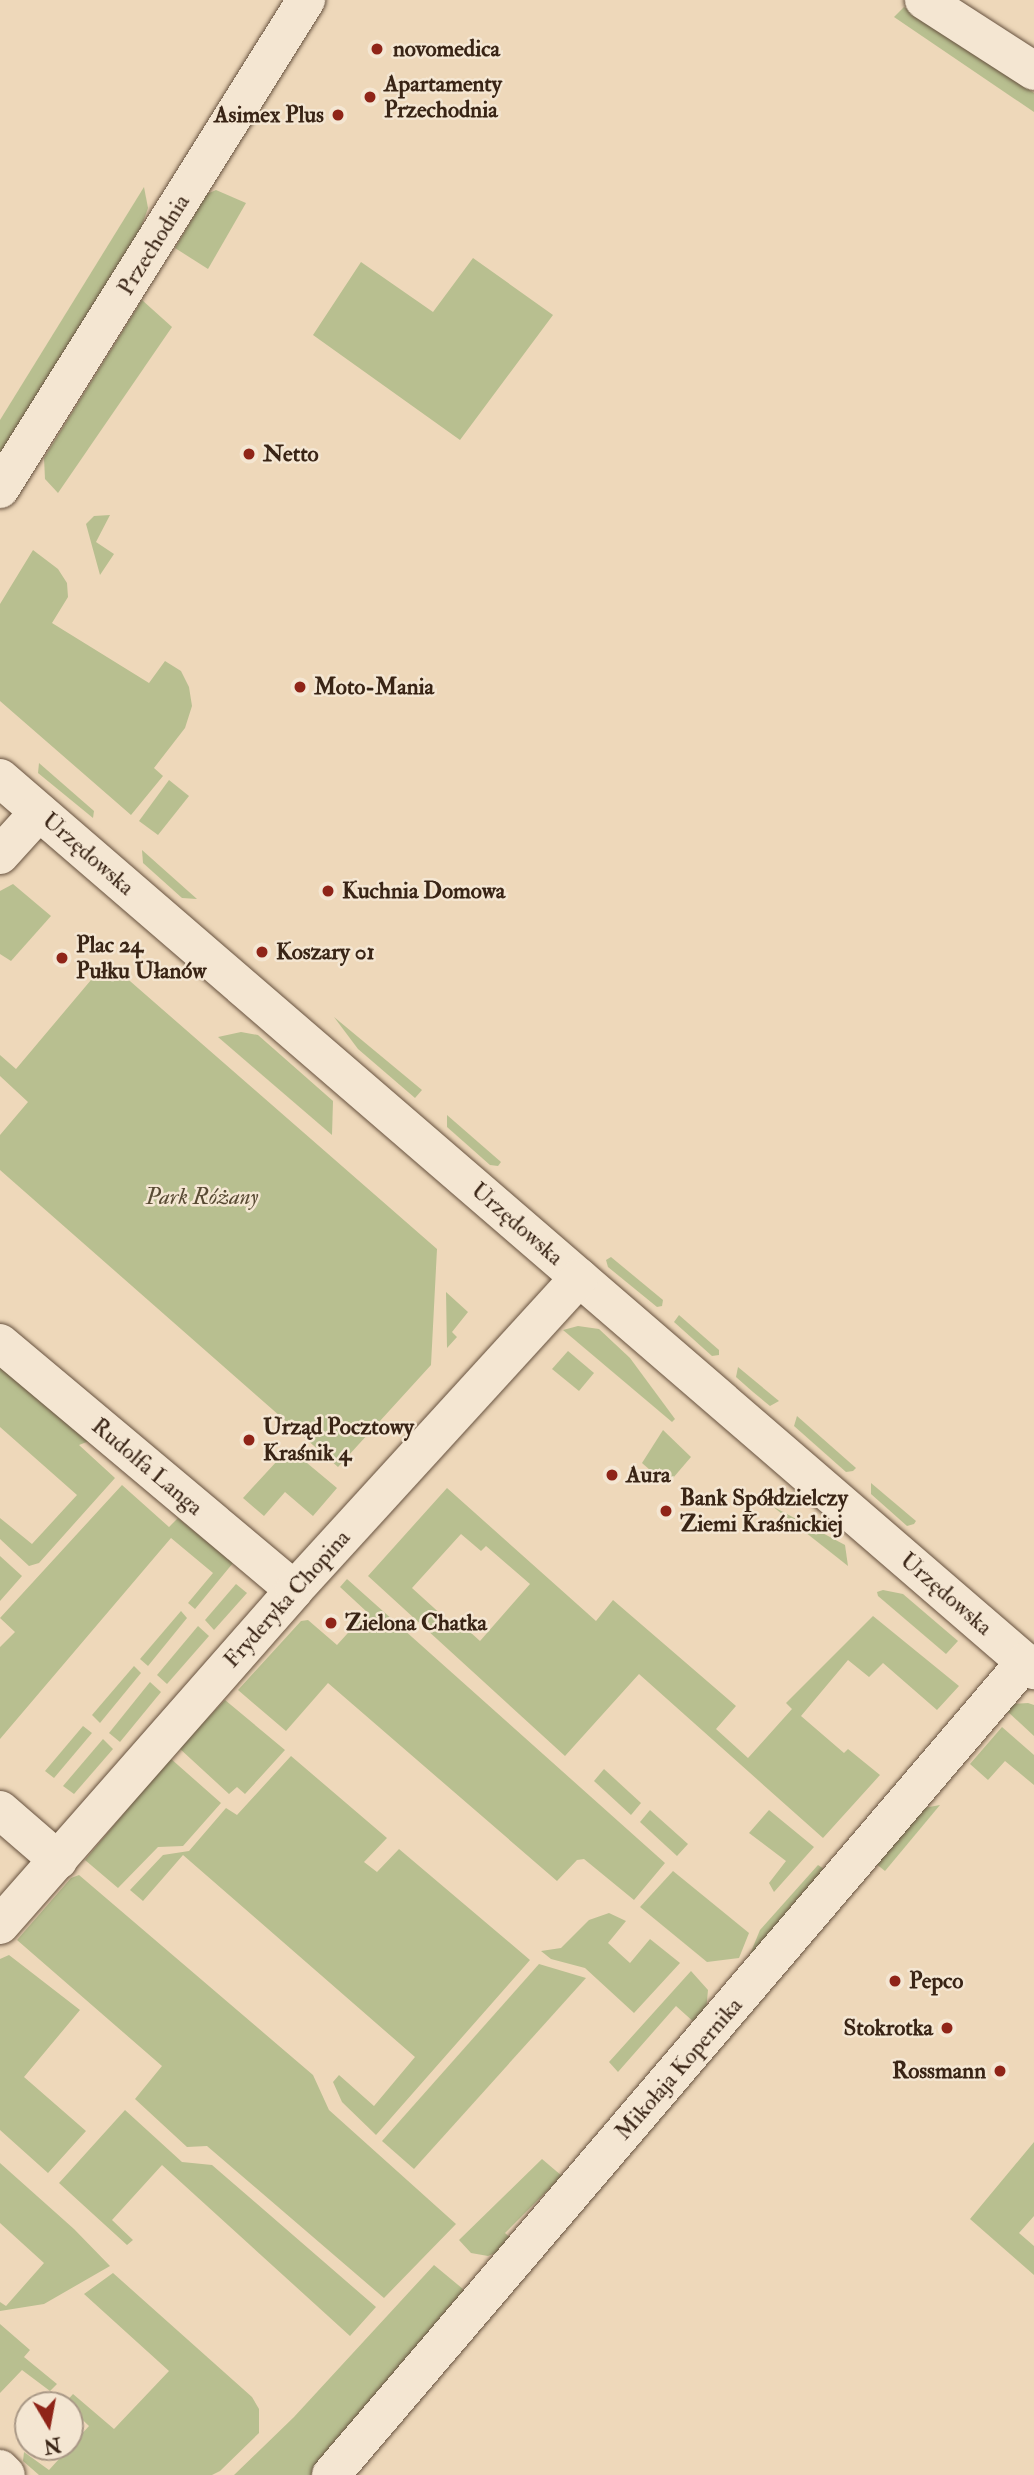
<!DOCTYPE html>
<html>
<head>
<meta charset="utf-8">
<style>
	body { margin:0 }
	#map { position:relative; width:1034px; height:2475px; overflow:hidden; background:#eed8ba; font-family:"IM FELL Double Pica",serif }
	div>[style] { position:absolute }
	.green>* { inset:0; background:#b8bf90 }
	.roads { filter:drop-shadow(0 0 2px #66513e) drop-shadow(0 0 2px #66513e) }
	.minor>* { height:38px; margin:-19px; padding:0 19px; transform-origin:19px; border-radius:19px; background:#f4e6d2 }
	.dots>* { width:19px; height:19px; translate:-50% -50%; box-sizing:border-box; border:4px solid #f4e6d2; border-radius:50% }
	span { translate:-50% -50%; white-space:nowrap; text-align:center; line-height:1.15; -webkit-text-stroke:5px #f4e6d2; paint-order:stroke }
	.poi-label { font-size:23px; color:#392415; font-weight:700 }
	.left { translate:0 -50%; text-align:left }
	.right { translate:-100% -50%; text-align:right }
	.street-label { font-size:23px; color:#392415 }
	.park-label { font-size:23px; color:#594b34; font-style:italic }
	.north { position:absolute; left:14px; top:2391px; width:70px; height:70px; box-sizing:border-box; background:#f4e6d2; border:2px solid #a99886; border-radius:50%; rotate:170deg; font-size:19px; font-weight:700; line-height:28px; text-align:center; color:#392415 }
	.north::after { content:''; display:block; margin:auto; width:24px; height:32px; background:#8f2418; clip-path:polygon(50% 0,100% 100%,50% 72%,0 100%) }
</style>
</head>
<body>
<div id="map">
	<div class="green">
		<i style="clip-path:polygon(904px 7px,1034px 93px,1034px 112px,894px 17px)"></i>
		<i style="clip-path:polygon(144px 187px,148px 208px,141px 228px,0 455px,0 420px)"></i>
		<i style="clip-path:polygon(216px 190px,246px 203px,208px 269px,175px 248px,207px 194px)"></i>
		<i style="clip-path:polygon(473px 258px,553px 315px,460px 440px,313px 335px,361px 262px,433px 312px)"></i>
		<i style="clip-path:polygon(142px 300px,172px 327px,58px 493px,45px 479px,44px 458px)"></i>
		<i style="clip-path:polygon(110px 515px,96px 542px,114px 554px,100px 575px,86px 524px,94px 516px)"></i>
		<i style="clip-path:polygon(33px 550px,58px 569px,67px 583px,68px 597px,52px 623px,149px 683px,165px 661px,181px 671px,189px 687px,192px 706px,185px 728px,154px 768px,163px 776px,131px 815px,0 701px,0 604px)"></i>
		<i style="clip-path:polygon(39px 763px,94px 811px,93px 818px,38px 773px)"></i>
		<i style="clip-path:polygon(169px 780px,189px 796px,158px 835px,139px 821px)"></i>
		<i style="clip-path:polygon(142px 850px,197px 899px,182px 898px,143px 863px)"></i>
		<i style="clip-path:polygon(13px 884px,51px 916px,11px 961px,0 954px,0 891px)"></i>
		<i style="clip-path:polygon(107px 961px,437px 1249px,431px 1365px,338px 1467px,0 1170px,0 1135px,28px 1102px,0 1076px,0 1055px,16px 1069px)"></i>
		<i style="clip-path:polygon(334px 1017px,422px 1090px,415px 1098px,358px 1049px)"></i>
		<i style="clip-path:polygon(241px 1032px,258px 1035px,333px 1101px,332px 1135px,218px 1037px)"></i>
		<i style="clip-path:polygon(447px 1115px,501px 1162px,498px 1166px,490px 1165px,447px 1127px)"></i>
		<i style="clip-path:polygon(611px 1257px,663px 1300px,662px 1306px,657px 1307px,608px 1267px,606px 1260px)"></i>
		<i style="clip-path:polygon(446px 1292px,468px 1312px,452px 1332px,457px 1337px,447px 1348px)"></i>
		<i style="clip-path:polygon(679px 1315px,719px 1350px,719px 1355px,712px 1356px,674px 1322px)"></i>
		<i style="clip-path:polygon(578px 1326px,599px 1329px,630px 1358px,675px 1419px,672px 1422px,563px 1330px)"></i>
		<i style="clip-path:polygon(568px 1351px,594px 1373px,579px 1391px,552px 1369px)"></i>
		<i style="clip-path:polygon(0 1356px,94px 1439px,79px 1445px,115px 1478px,39px 1563px,29px 1566px,0 1539px,0 1518px,32px 1544px,77px 1495px,0 1427px)"></i>
		<i style="clip-path:polygon(738px 1367px,779px 1401px,770px 1406px,753px 1392px,736px 1377px)"></i>
		<i style="clip-path:polygon(797px 1416px,856px 1468px,853px 1471px,846px 1472px,794px 1426px)"></i>
		<i style="clip-path:polygon(663px 1430px,691px 1457px,667px 1485px,642px 1463px)"></i>
		<i style="clip-path:polygon(289px 1448px,337px 1488px,313px 1516px,285px 1492px,264px 1516px,243px 1498px)"></i>
		<i style="clip-path:polygon(871px 1483px,916px 1521px,914px 1524px,907px 1526px,871px 1494px)"></i>
		<i style="clip-path:polygon(122px 1485px,169px 1527px,178px 1518px,233px 1563px,195px 1609px,188px 1603px,213px 1573px,171px 1538px,0 1739px,0 1647px,15px 1632px,0 1618px)"></i>
		<i style="clip-path:polygon(evenodd,447px 1488px,596px 1621px,613px 1600px,736px 1706px,716px 1729px,748px 1758px,792px 1709px,786px 1703px,873px 1616px,959px 1686px,937px 1710px,883px 1663px,869px 1677px,848px 1660px,801px 1716px,844px 1753px,848px 1749px,880px 1775px,823px 1838px,639px 1674px,565px 1756px,368px 1576px,447px 1488px,461px 1534px,481px 1551px,486px 1546px,530px 1584px,480px 1641px,460px 1623px,455px 1627px,412px 1588px,461px 1534px)"></i>
		<i style="clip-path:polygon(772px 1506px,845px 1545px,848px 1566px)"></i>
		<i style="clip-path:polygon(0 1556px,22px 1576px,0 1601px)"></i>
		<i style="clip-path:polygon(347px 1579px,665px 1863px,634px 1900px,584px 1859px,577px 1860px,557px 1881px,328px 1683px,286px 1731px,238px 1690px,301px 1621px,308px 1620px,337px 1645px,367px 1612px,340px 1587px)"></i>
		<i style="clip-path:polygon(236px 1584px,247px 1593px,214px 1630px,205px 1620px)"></i>
		<i style="clip-path:polygon(883px 1590px,903px 1594px,958px 1641px,946px 1654px,878px 1596px,877px 1592px)"></i>
		<i style="clip-path:polygon(181px 1611px,187px 1618px,148px 1666px,140px 1659px)"></i>
		<i style="clip-path:polygon(198px 1626px,209px 1636px,167px 1684px,157px 1675px)"></i>
		<i style="clip-path:polygon(134px 1666px,141px 1673px,100px 1723px,92px 1715px)"></i>
		<i style="clip-path:polygon(150px 1682px,161px 1692px,120px 1742px,109px 1733px)"></i>
		<i style="clip-path:polygon(225px 1700px,285px 1750px,245px 1794px,237px 1787px,229px 1794px,179px 1748px)"></i>
		<i style="clip-path:polygon(1028px 1703px,1034px 1705px,1034px 1736px,1007px 1711px,1011px 1704px)"></i>
		<i style="clip-path:polygon(83px 1726px,92px 1733px,54px 1778px,45px 1771px)"></i>
		<i style="clip-path:polygon(1002px 1727px,1034px 1755px,1034px 1785px,1005px 1761px,988px 1780px,970px 1764px)"></i>
		<i style="clip-path:polygon(103px 1739px,113px 1749px,74px 1794px,63px 1786px)"></i>
		<i style="clip-path:polygon(291px 1756px,387px 1838px,364px 1862px,377px 1872px,399px 1849px,530px 1960px,376px 2135px,342px 2102px,333px 2082px,339px 2075px,374px 2106px,415px 2057px,183px 1855px,143px 1901px,130px 1890px,163px 1855px,189px 1851px,226px 1808px,237px 1815px)"></i>
		<i style="clip-path:polygon(170px 1758px,221px 1803px,183px 1846px,158px 1847px,118px 1888px,85px 1860px)"></i>
		<i style="clip-path:polygon(604px 1769px,641px 1803px,631px 1815px,594px 1781px)"></i>
		<i style="clip-path:polygon(940px 1805px,885px 1871px,875px 1863px,924px 1808px)"></i>
		<i style="clip-path:polygon(650px 1810px,688px 1844px,677px 1856px,640px 1822px)"></i>
		<i style="clip-path:polygon(769px 1810px,814px 1847px,774px 1892px,769px 1883px,786px 1861px,749px 1833px)"></i>
		<i style="clip-path:polygon(818px 1865px,827px 1871px,746px 1964px,760px 1930px)"></i>
		<i style="clip-path:polygon(673px 1871px,749px 1933px,739px 1958px,707px 1962px,640px 1907px)"></i>
		<i style="clip-path:polygon(79px 1875px,313px 2075px,329px 2110px,456px 2224px,384px 2298px,207px 2146px,187px 2147px,135px 2099px,162px 2066px,17px 1940px,71px 1878px)"></i>
		<i style="clip-path:polygon(609px 1913px,626px 1921px,608px 1943px,630px 1963px,650px 1939px,680px 1963px,634px 2013px,585px 1968px,551px 1959px,541px 1951px,561px 1948px,589px 1920px)"></i>
		<i style="clip-path:polygon(9px 1955px,80px 2010px,24px 2077px,86px 2131px,48px 2173px,0 2130px,0 1959px)"></i>
		<i style="clip-path:polygon(539px 1964px,586px 1978px,414px 2169px,382px 2141px)"></i>
		<i style="clip-path:polygon(691px 1971px,708px 1990px,706px 2011px,696px 2024px,676px 2006px,618px 2072px,609px 2062px)"></i>
		<i style="clip-path:polygon(125px 2110px,182px 2162px,212px 2165px,376px 2307px,350px 2336px,162px 2165px,112px 2220px,133px 2240px,127px 2245px,59px 2183px)"></i>
		<i style="clip-path:polygon(1034px 2142px,1034px 2216px,1019px 2233px,1034px 2246px,1034px 2275px,970px 2219px)"></i>
		<i style="clip-path:polygon(542px 2159px,562px 2176px,505px 2233px,513px 2240px,500px 2251px,488px 2256px,471px 2253px,459px 2240px)"></i>
		<i style="clip-path:polygon(0 2163px,74px 2229px,110px 2266px,44px 2304px,0 2311px,0 2302px,6px 2306px,44px 2263px,0 2223px)"></i>
		<i style="clip-path:polygon(434px 2265px,469px 2294px,311px 2475px,234px 2475px,294px 2417px)"></i>
		<i style="clip-path:polygon(113px 2273px,252px 2397px,259px 2409px,259px 2433px,220px 2471px,212px 2475px,39px 2475px,23px 2461px,24px 2452px,49px 2470px,89px 2426px,65px 2403px,73px 2394px,114px 2429px,169px 2371px,84px 2294px)"></i>
		<i style="clip-path:polygon(0 2324px,30px 2350px,24px 2357px,57px 2384px,50px 2391px,22px 2370px,0 2393px)"></i>
	</div>
	<div class="roads">
		<div class="minor">
			<i style="left:924px;top:0;width:131px;rotate:32.8deg"></i>
			<i style="left:0;top:489px;width:577px;rotate:-57.96deg"></i>
			<i style="left:0;top:778px;width:1366px;rotate:40.78deg"></i>
			<i style="left:0;top:855px;width:58px;rotate:-47.8deg"></i>
			<i style="left:0;top:1343px;width:384px;rotate:40deg"></i>
			<i style="left:0;top:1810px;width:77px;rotate:40.8deg"></i>
			<i style="left:0;top:1925px;width:446px;rotate:-48.7deg"></i>
			<i style="left:294px;top:1590px;width:423px;rotate:-47.6deg"></i>
			<i style="left:0;top:2469px;width:8px;rotate:45deg"></i>
			<i style="left:331px;top:2475px;width:1069px;rotate:-49.51deg"></i>
		</div>
	</div>
	<div class="dots">
		<i style="left:377px;top:49px;background:#8f2418"></i>
		<i style="left:370px;top:97px;background:#8f2418"></i>
		<i style="left:338px;top:115px;background:#8f2418"></i>
		<i style="left:249px;top:454px;background:#8f2418"></i>
		<i style="left:300px;top:687px;background:#8f2418"></i>
		<i style="left:328px;top:891px;background:#8f2418"></i>
		<i style="left:262px;top:952px;background:#8f2418"></i>
		<i style="left:62px;top:958px;background:#8f2418"></i>
		<i style="left:249px;top:1440px;background:#8f2418"></i>
		<i style="left:612px;top:1475px;background:#8f2418"></i>
		<i style="left:666px;top:1511px;background:#8f2418"></i>
		<i style="left:331px;top:1623px;background:#8f2418"></i>
		<i style="left:895px;top:1981px;background:#8f2418"></i>
		<i style="left:947px;top:2028px;background:#8f2418"></i>
		<i style="left:1000px;top:2071px;background:#8f2418"></i>
	</div>
	<div class="poi-label">
		<span class="left" style="left:393px;top:49px">novomedica</span>
		<span class="left" style="left:384px;top:97px">Apartamenty<br>Przechodnia</span>
		<span class="right" style="left:324px;top:115px">Asimex Plus</span>
		<span class="left" style="left:263px;top:454px">Netto</span>
		<span class="left" style="left:314px;top:687px">Moto-Mania</span>
		<span class="left" style="left:342px;top:891px">Kuchnia Domowa</span>
		<span class="left" style="left:76px;top:958px">Plac 24<br>Pułku Ułanów</span>
		<span class="left" style="left:276px;top:952px">Koszary 01</span>
		<span class="left" style="left:263px;top:1440px">Urząd Pocztowy<br>Kraśnik 4</span>
		<span class="left" style="left:626px;top:1475px">Aura</span>
		<span class="left" style="left:680px;top:1511px">Bank Spółdzielczy<br>Ziemi Kraśnickiej</span>
		<span class="left" style="left:345px;top:1623px">Zielona Chatka</span>
		<span class="left" style="left:909px;top:1981px">Pepco</span>
		<span class="right" style="left:933px;top:2028px">Stokrotka</span>
		<span class="right" style="left:986px;top:2071px">Rossmann</span>
	</div>
	<div class="street-label">
		<span style="left:154px;top:245px;rotate:-58deg">Przechodnia</span>
		<span style="left:88px;top:854px;rotate:41deg">Urzędowska</span>
		<span style="left:517px;top:1224px;rotate:41deg">Urzędowska</span>
		<span style="left:147px;top:1467px;rotate:40deg">Rudolfa Langa</span>
		<span style="left:946px;top:1594px;rotate:41deg">Urzędowska</span>
		<span style="left:287px;top:1599px;rotate:-48deg">Fryderyka Chopina</span>
		<span style="left:679px;top:2069px;rotate:-49deg">Mikołaja Kopernika</span>
	</div>
	<div class="park-label">
		<span style="left:202px;top:1197px">Park Różany</span>
	</div>
	<div class="north">N</div>
</div>
</body>
</html>
